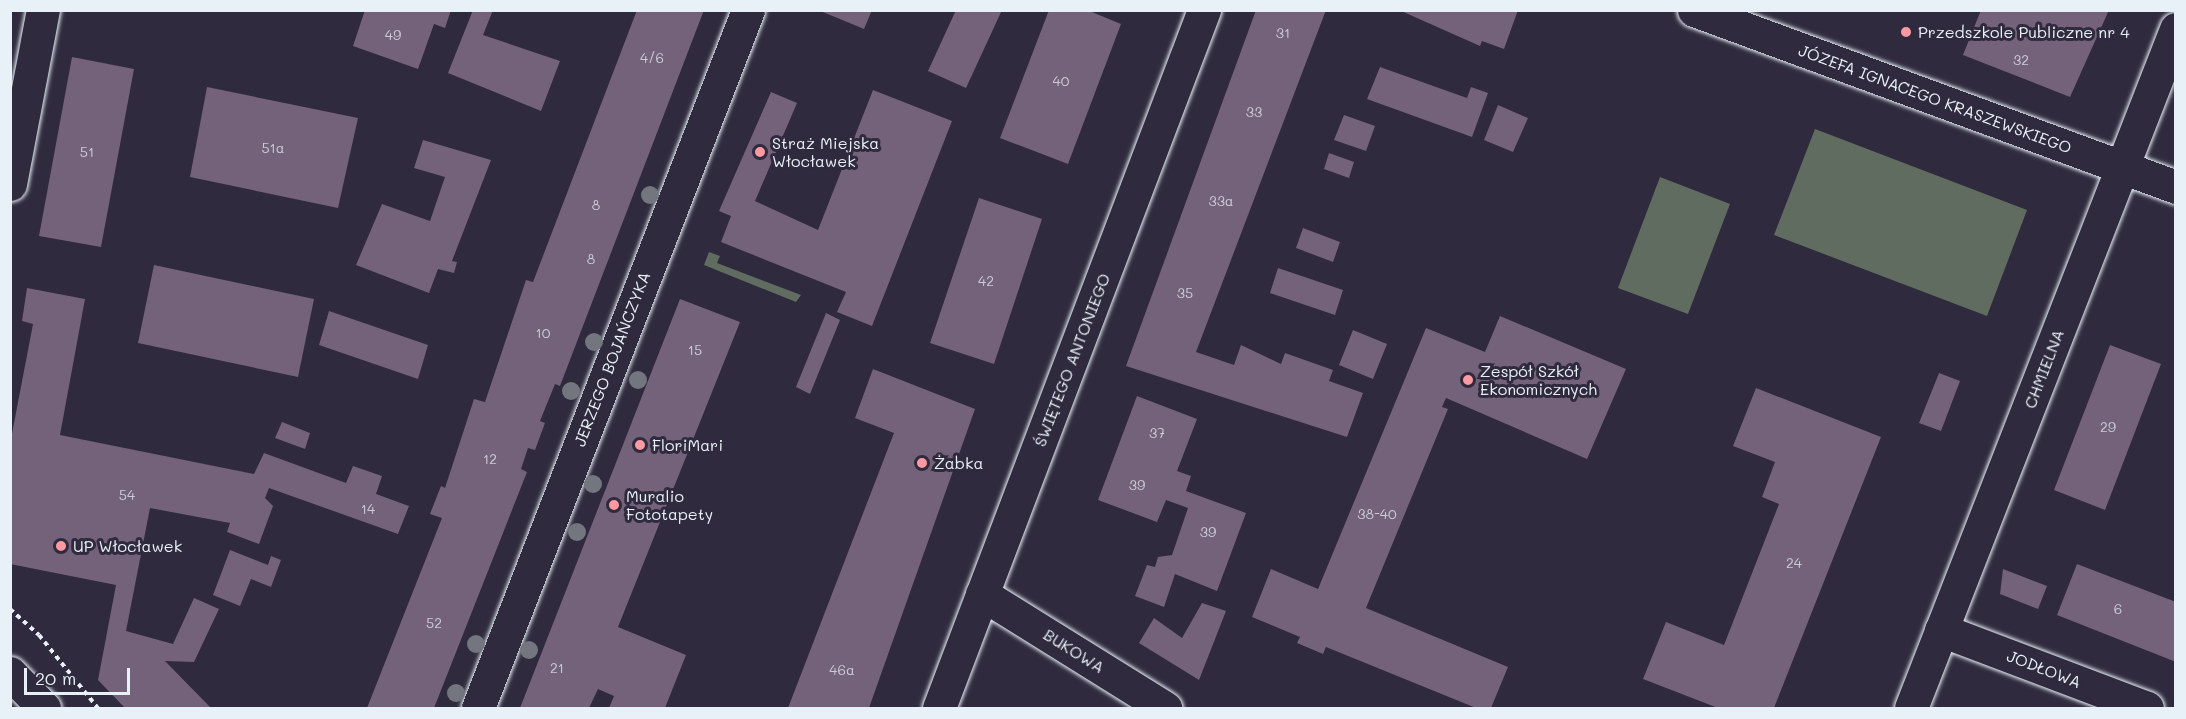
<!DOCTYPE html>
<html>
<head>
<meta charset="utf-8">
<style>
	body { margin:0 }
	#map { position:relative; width:2186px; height:719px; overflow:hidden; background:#2f2a3d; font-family:Mali,sans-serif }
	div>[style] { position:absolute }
	.green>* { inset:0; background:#616c61 }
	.building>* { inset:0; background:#74617a }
	.path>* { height:4px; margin-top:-2px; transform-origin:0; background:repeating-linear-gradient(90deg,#e8f1f8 0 4.5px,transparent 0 9px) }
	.roads { filter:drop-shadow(0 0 2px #e8f1f8) drop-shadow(0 0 2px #e8f1f8) }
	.minor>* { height:33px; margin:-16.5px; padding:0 16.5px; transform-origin:16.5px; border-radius:16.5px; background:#2f2a3d }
	.trees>* { width:18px; height:18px; margin:-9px; border-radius:50%; background:#73767e }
	.dots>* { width:16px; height:16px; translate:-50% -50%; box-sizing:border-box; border:3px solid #2f2a3d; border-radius:50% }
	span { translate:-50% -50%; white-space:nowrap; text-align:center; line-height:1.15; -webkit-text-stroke:6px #2f2a3d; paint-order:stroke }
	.number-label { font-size:14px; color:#cbcdd8 }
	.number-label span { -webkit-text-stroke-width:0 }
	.poi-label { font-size:16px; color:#e8f1f8 }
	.left { translate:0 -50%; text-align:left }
	.street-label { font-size:16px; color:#e8f1f8 }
	.frame { position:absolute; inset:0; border:12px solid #e8f1f8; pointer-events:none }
	.scale { position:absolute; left:24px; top:668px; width:106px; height:27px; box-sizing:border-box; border:3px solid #e8f1f8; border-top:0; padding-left:8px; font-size:18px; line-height:21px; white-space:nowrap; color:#e8f1f8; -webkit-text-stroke:4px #2f2a3d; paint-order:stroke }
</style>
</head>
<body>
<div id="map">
	<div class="green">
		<i style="clip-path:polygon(1815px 129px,2027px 210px,1987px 316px,1774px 235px)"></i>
		<i style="clip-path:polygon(1660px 177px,1730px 204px,1688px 314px,1618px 288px)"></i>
		<i style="clip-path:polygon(709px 252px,720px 256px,717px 263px,801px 295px,796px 302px,704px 265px)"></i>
	</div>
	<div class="building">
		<i style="clip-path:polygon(365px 10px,451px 10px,445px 28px,434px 24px,418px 69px,353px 46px)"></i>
		<i style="clip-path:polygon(473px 10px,493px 10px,483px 35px,560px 61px,541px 111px,448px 73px)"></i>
		<i style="clip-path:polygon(637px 10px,704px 10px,560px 386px,555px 384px,540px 421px,545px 423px,535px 450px,528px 448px,521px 469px,527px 472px,434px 708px,367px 708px,442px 518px,430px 514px,441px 486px,445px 488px,474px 399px,485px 402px,526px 280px,533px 282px)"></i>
		<i style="clip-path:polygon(818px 10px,872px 10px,864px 29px)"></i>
		<i style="clip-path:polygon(956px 10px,1002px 10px,966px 88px,928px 71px)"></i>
		<i style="clip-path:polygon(1049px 10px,1087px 10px,1121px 24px,1068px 164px,1000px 138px)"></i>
		<i style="clip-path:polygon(1256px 10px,1326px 10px,1196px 352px,1234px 365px,1241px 345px,1281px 364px,1285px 353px,1333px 370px,1329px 381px,1363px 393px,1347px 437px,1126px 366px)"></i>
		<i style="clip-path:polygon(1399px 10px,1518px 10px,1504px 49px,1482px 41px,1480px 46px)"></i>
		<i style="clip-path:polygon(1981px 10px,2109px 10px,2070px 97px,1963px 55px)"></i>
		<i style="clip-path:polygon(72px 57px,134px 69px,101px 247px,39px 236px)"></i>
		<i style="clip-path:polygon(1380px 67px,1467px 98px,1471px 87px,1488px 93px,1472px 137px,1367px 99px)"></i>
		<i style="clip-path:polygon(207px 87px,358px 118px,338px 208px,190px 177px)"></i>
		<i style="clip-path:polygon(873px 90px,952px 121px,872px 326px,837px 312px,846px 292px,721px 242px,731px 216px,719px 211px,771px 92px,797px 103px,755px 201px,818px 230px)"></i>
		<i style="clip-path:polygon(1498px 105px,1528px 118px,1513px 152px,1484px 140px)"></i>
		<i style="clip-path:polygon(1344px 115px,1375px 126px,1366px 151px,1334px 140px)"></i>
		<i style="clip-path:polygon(423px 140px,491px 160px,452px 261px,457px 262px,454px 273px,438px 269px,429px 293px,356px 265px,382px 204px,430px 221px,445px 177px,414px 168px)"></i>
		<i style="clip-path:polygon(1329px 153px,1354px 162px,1349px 178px,1324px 169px)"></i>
		<i style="clip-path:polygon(979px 198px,1042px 219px,994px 364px,930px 343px)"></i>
		<i style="clip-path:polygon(1303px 228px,1340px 242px,1333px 262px,1296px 248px)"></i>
		<i style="clip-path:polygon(154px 265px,314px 299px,298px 377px,138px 343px)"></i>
		<i style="clip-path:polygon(1278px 268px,1343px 290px,1335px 315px,1270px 293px)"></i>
		<i style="clip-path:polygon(27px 288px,85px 299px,60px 435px,254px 474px,264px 453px,346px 483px,353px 466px,382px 476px,376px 494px,409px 506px,398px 534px,269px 488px,265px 498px,273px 506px,259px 544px,227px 532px,230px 523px,150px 508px,126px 631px,173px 644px,194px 598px,219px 609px,194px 662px,165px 661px,211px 708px,125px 708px,98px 680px,116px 585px,10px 564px,10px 444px,33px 324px,22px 321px)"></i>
		<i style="clip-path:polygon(680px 299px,740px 322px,618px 627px,686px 655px,665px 708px,609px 708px,614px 696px,598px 689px,589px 708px,520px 708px)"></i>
		<i style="clip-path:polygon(329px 311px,428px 345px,418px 379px,319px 345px)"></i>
		<i style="clip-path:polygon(826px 313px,840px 320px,810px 394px,796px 387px)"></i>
		<i style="clip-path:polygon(1500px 316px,1626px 369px,1587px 459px,1446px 398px,1442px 407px,1448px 409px,1366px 608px,1508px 667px,1491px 708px,1476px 708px,1326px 647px,1323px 654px,1297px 643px,1300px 637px,1252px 617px,1271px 569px,1318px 589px,1426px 328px,1485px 352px)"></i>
		<i style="clip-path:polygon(1353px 330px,1387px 344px,1373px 379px,1339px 365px)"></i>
		<i style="clip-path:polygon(2110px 345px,2161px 364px,2105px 510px,2054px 490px)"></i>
		<i style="clip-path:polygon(873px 369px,975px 409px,869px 708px,788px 708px,894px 433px,855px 418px)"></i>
		<i style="clip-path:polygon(1939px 373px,1960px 381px,1941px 431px,1919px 423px)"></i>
		<i style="clip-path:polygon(1756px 388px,1881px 437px,1774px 708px,1718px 708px,1643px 679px,1666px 622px,1724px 645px,1779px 504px,1762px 497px,1775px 462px,1733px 446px)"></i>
		<i style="clip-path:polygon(1137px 396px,1197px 419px,1177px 471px,1191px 476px,1186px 491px,1246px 513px,1217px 591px,1175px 574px,1164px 607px,1135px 596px,1147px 565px,1155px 567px,1158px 557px,1172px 555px,1188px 508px,1166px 500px,1157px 522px,1098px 500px)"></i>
		<i style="clip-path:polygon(282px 422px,310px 433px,305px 449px,275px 438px)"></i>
		<i style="clip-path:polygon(230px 550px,268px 565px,271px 556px,281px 560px,271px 587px,251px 579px,240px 606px,213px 595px)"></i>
		<i style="clip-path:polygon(2077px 564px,2176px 602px,2176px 662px,2057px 615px)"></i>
		<i style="clip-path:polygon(2003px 569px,2047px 586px,2038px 609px,2000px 594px)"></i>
		<i style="clip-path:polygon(1202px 603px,1226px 611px,1199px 680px,1139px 643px,1154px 618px,1182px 638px)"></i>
	</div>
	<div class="path">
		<i style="left:10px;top:609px;width:39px;rotate:42deg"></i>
		<i style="left:39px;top:635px;width:94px;rotate:51.1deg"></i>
	</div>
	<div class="roads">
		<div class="minor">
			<i style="left:1694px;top:10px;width:513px;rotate:20.16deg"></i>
			<i style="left:10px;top:184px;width:177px;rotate:-79.3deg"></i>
			<i style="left:982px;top:594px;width:216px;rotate:31.9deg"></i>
			<i style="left:1941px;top:630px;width:220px;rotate:20.7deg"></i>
			<i style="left:10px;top:673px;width:49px;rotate:45.8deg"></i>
			<i style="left:478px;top:708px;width:748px;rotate:-68.85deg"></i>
			<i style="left:939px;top:708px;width:747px;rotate:-69.21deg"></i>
			<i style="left:1911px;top:708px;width:729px;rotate:-68.68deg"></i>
		</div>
	</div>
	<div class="trees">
		<i style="left:650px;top:195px"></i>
		<i style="left:594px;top:342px"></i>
		<i style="left:638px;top:380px"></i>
		<i style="left:571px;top:391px"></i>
		<i style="left:593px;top:484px"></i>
		<i style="left:577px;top:532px"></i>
		<i style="left:476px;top:644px"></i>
		<i style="left:529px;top:650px"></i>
		<i style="left:456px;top:693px"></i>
	</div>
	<div class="dots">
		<i style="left:1906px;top:32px;background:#ff9aa2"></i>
		<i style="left:760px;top:152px;background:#ff9aa2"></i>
		<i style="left:1468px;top:380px;background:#ff9aa2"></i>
		<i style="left:640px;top:445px;background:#ff9aa2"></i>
		<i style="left:922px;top:463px;background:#ff9aa2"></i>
		<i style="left:614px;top:505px;background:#ff9aa2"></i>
		<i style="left:61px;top:546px;background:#ff9aa2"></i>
	</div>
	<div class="number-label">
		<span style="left:1283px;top:33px">31</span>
		<span style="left:393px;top:35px">49</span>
		<span style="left:652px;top:58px">4/6</span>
		<span style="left:2021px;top:60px">32</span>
		<span style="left:1061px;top:81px">40</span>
		<span style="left:1254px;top:112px">33</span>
		<span style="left:273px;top:148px">51a</span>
		<span style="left:87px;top:152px">51</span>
		<span style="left:1221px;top:201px">33a</span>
		<span style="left:596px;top:205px">8</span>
		<span style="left:591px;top:259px">8</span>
		<span style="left:986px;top:281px">42</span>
		<span style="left:1185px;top:293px">35</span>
		<span style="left:543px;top:333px">10</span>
		<span style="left:695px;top:350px">15</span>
		<span style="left:2108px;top:427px">29</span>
		<span style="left:1157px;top:433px">37</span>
		<span style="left:490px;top:459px">12</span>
		<span style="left:1137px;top:485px">39</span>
		<span style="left:127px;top:495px">54</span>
		<span style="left:368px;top:509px">14</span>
		<span style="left:1377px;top:514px">38-40</span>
		<span style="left:1208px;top:532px">39</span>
		<span style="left:1794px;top:563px">24</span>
		<span style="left:2118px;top:609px">6</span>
		<span style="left:434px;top:623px">52</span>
		<span style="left:557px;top:668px">21</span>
		<span style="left:842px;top:670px">46a</span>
	</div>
	<div class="poi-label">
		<span class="left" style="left:1918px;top:32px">Przedszkole Publiczne nr 4</span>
		<span class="left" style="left:772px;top:152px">Straż Miejska<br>Włocławek</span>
		<span class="left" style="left:1480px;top:380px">Zespół Szkół<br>Ekonomicznych</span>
		<span class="left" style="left:652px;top:445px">FloriMari</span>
		<span class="left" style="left:934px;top:463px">Żabka</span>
		<span class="left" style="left:626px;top:505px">Muralio<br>Fototapety</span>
		<span class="left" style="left:73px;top:546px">UP Włocławek</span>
	</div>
	<div class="street-label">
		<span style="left:1935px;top:99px;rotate:20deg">JÓZEFA IGNACEGO KRASZEWSKIEGO</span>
		<span style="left:612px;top:359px;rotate:-69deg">JERZEGO BOJAŃCZYKA</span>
		<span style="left:1072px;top:360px;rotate:-69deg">ŚWIĘTEGO ANTONIEGO</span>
		<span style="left:2044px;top:369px;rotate:-69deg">CHMIELNA</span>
		<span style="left:1074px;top:651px;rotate:32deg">BUKOWA</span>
		<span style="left:2044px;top:669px;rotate:21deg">JODŁOWA</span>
	</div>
	<div class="frame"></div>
	<div class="scale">20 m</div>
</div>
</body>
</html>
